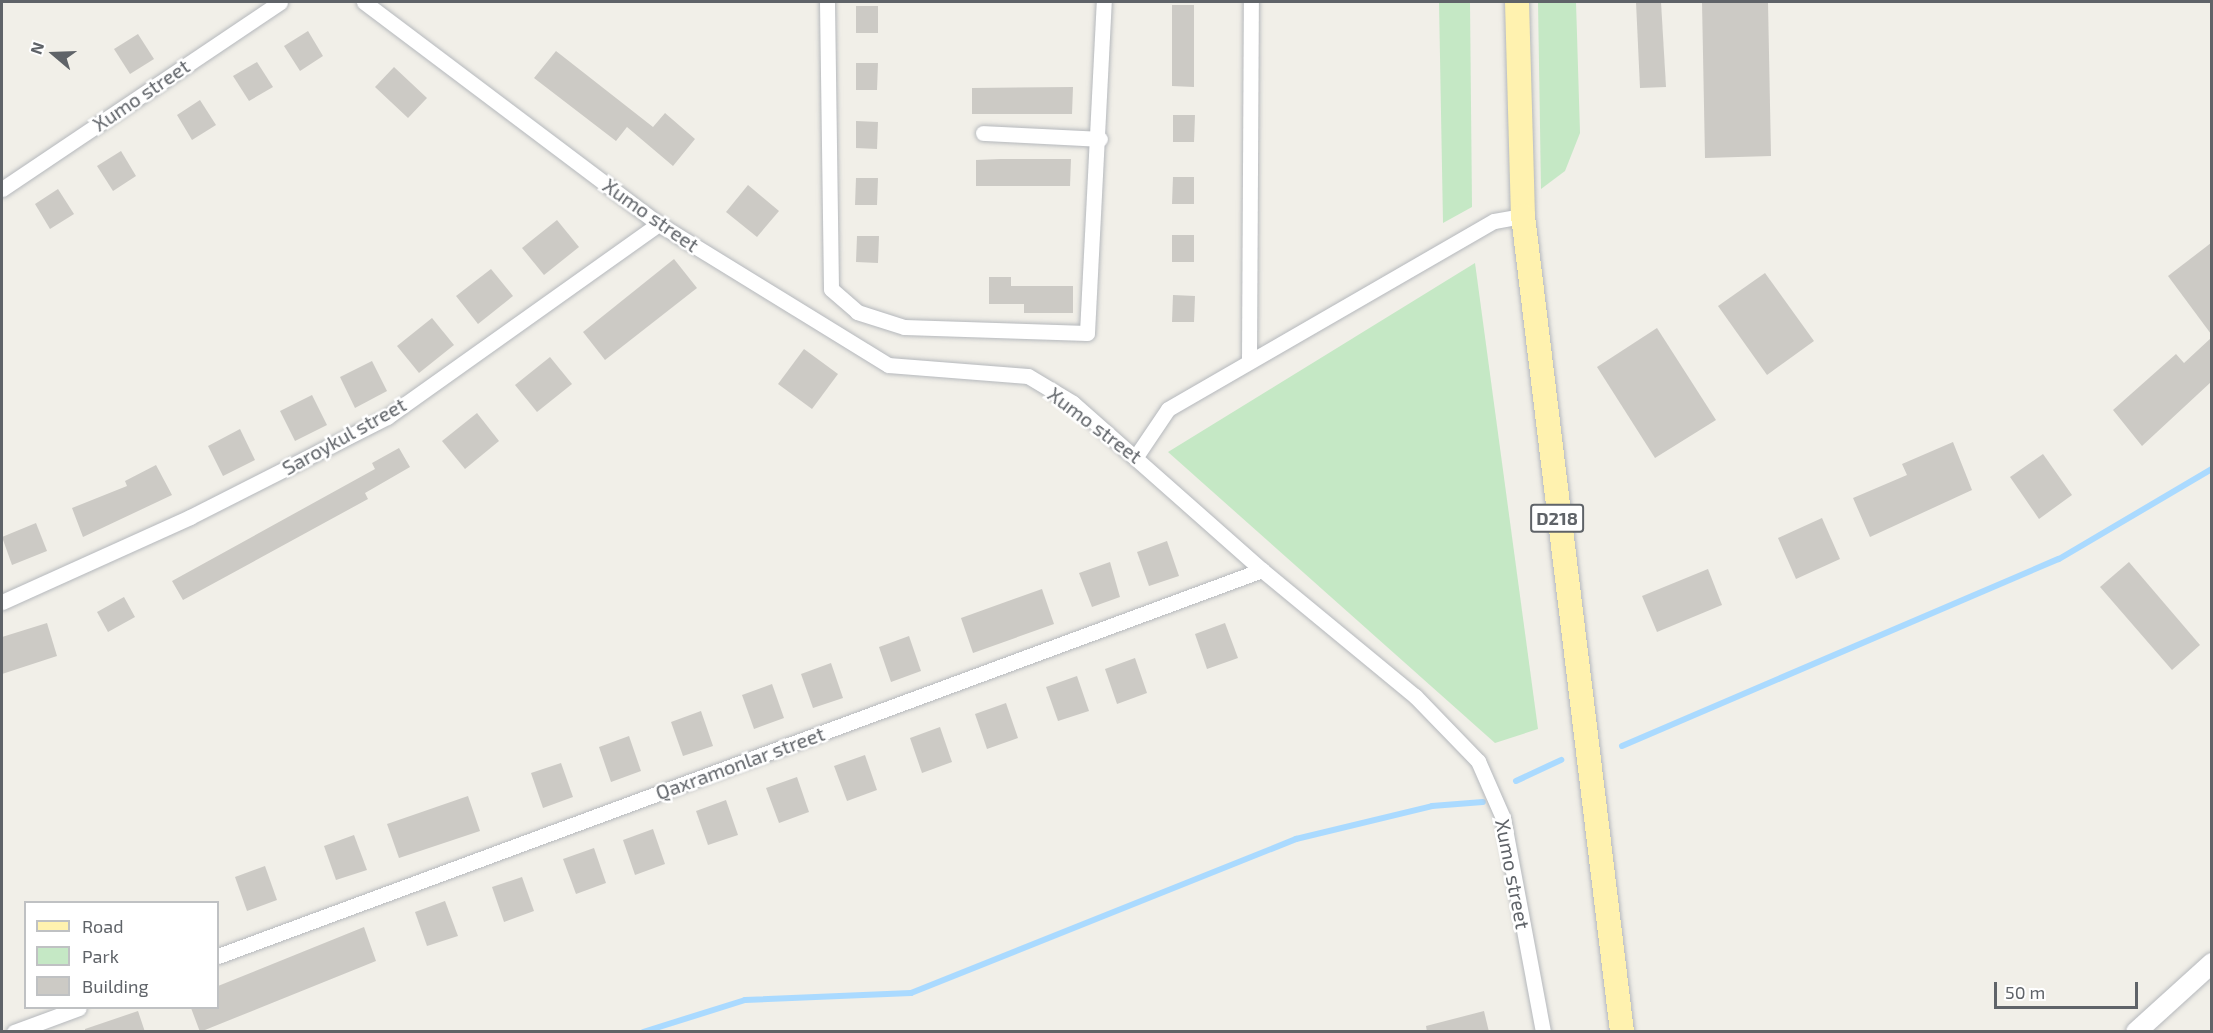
<!DOCTYPE html>
<html>
<head>
<meta charset="utf-8">
<style>
	body { margin:0 }
	#map { position:relative; width:2213px; height:1033px; overflow:hidden; background:#f1efe8; font-family:"Exo 2",sans-serif }
	div>[style] { position:absolute }
	.green>* { inset:0; background:#c5e8c5 }
	.stream>* { height:6px; margin:-3px; padding:0 3px; transform-origin:3px; border-radius:3px; background:#aadaff }
	.building>* { inset:0; background:#cccac5 }
	.roads { filter:drop-shadow(0 0 2px #b5b8bc) drop-shadow(0 0 2px #b5b8bc) }
	.minor>* { height:15px; margin:-7.5px; padding:0 7.5px; transform-origin:7.5px; border-radius:7.5px; background:#fff }
	.tertiary>* { height:20px; margin:-10px; padding:0 10px; transform-origin:10px; border-radius:10px; background:#fff }
	.primary>* { height:24px; margin:-12px; padding:0 12px; transform-origin:12px; border-radius:12px; background:#fff2af }
	span { translate:-50% -50%; white-space:nowrap; text-align:center; line-height:1.15; -webkit-text-stroke:5px #fff; paint-order:stroke }
	.shield-label span { padding:2px 4px; background:#fff; border:2px solid; border-radius:4px; -webkit-text-stroke-width:0 }
	.shield-label { font-size:18px; color:#5f6368; font-weight:700 }
	.street-label { font-size:20px; color:#5f6368 }
	.frame { position:absolute; inset:0; border:3px solid #5f6368; pointer-events:none }
	.legend { position:absolute; left:24px; top:901px; width:195px; height:108px; box-sizing:border-box; background:#fff; border:2px solid #bfc1c3; margin:0; padding:8px 10px; list-style:none; font-size:18px; color:#5f6368 }
	.legend li { display:flex; align-items:center; gap:12px; height:30px }
	.legend b { width:30px; border:2px solid #bfc1c3 }
	.north { position:absolute; left:24px; top:24px; width:60px; height:60px; -webkit-text-stroke:4px #fff; paint-order:stroke; rotate:289deg; font-size:16px; font-weight:700; line-height:24px; text-align:center; color:#5f6368 }
	.north::after { content:''; display:block; margin:auto; width:21px; height:27px; background:#5f6368; clip-path:polygon(50% 0,100% 100%,50% 72%,0 100%) }
	.scale { position:absolute; left:1994px; top:982px; width:144px; height:27px; box-sizing:border-box; border:3px solid #5f6368; border-top:0; padding-left:8px; font-size:18px; line-height:21px; white-space:nowrap; color:#5f6368; -webkit-text-stroke:4px #fff; paint-order:stroke }
</style>
</head>
<body>
<div id="map">
	<div class="green">
		<i style="clip-path:polygon(1439px 2px,1470px 2px,1472px 207px,1443px 223px)"></i>
		<i style="clip-path:polygon(1538px 2px,1576px 2px,1580px 133px,1565px 171px,1541px 189px)"></i>
		<i style="clip-path:polygon(1475px 263px,1538px 729px,1495px 743px,1168px 452px)"></i>
	</div>
	<div class="stream">
		<i style="left:1622px;top:746px;width:475px;rotate:-23.2deg"></i>
		<i style="left:2059px;top:559px;width:178px;rotate:-30.5deg"></i>
		<i style="left:1516px;top:781px;width:50px;rotate:-25deg"></i>
		<i style="left:643px;top:1032px;width:107px;rotate:-17.4deg"></i>
		<i style="left:745px;top:1000px;width:166px;rotate:-2.4deg"></i>
		<i style="left:911px;top:993px;width:415px;rotate:-21.8deg"></i>
		<i style="left:1296px;top:839px;width:140px;rotate:-13.6deg"></i>
		<i style="left:1432px;top:806px;width:51px;rotate:-4.5deg"></i>
	</div>
	<div class="building">
		<i style="clip-path:polygon(1636px 2px,1661px 2px,1666px 87px,1640px 88px)"></i>
		<i style="clip-path:polygon(1702px 2px,1768px 2px,1771px 156px,1705px 158px)"></i>
		<i style="clip-path:polygon(1172px 5px,1194px 5px,1194px 87px,1172px 86px)"></i>
		<i style="clip-path:polygon(856px 6px,878px 6px,878px 33px,856px 33px)"></i>
		<i style="clip-path:polygon(308px 31px,323px 56px,300px 71px,284px 46px)"></i>
		<i style="clip-path:polygon(138px 34px,154px 59px,130px 74px,114px 49px)"></i>
		<i style="clip-path:polygon(556px 51px,653px 127px,665px 113px,695px 139px,673px 166px,627px 127px,616px 141px,534px 78px)"></i>
		<i style="clip-path:polygon(257px 62px,273px 87px,249px 101px,233px 76px)"></i>
		<i style="clip-path:polygon(856px 63px,878px 63px,877px 90px,856px 90px)"></i>
		<i style="clip-path:polygon(394px 67px,427px 98px,408px 118px,375px 87px)"></i>
		<i style="clip-path:polygon(1073px 87px,1072px 114px,972px 114px,972px 88px)"></i>
		<i style="clip-path:polygon(200px 100px,216px 125px,192px 140px,177px 115px)"></i>
		<i style="clip-path:polygon(1173px 115px,1195px 115px,1194px 142px,1173px 142px)"></i>
		<i style="clip-path:polygon(856px 121px,878px 122px,877px 149px,856px 148px)"></i>
		<i style="clip-path:polygon(121px 151px,136px 176px,113px 191px,97px 166px)"></i>
		<i style="clip-path:polygon(1000px 159px,1071px 159px,1070px 186px,976px 186px,976px 160px)"></i>
		<i style="clip-path:polygon(1173px 177px,1194px 177px,1194px 204px,1172px 204px)"></i>
		<i style="clip-path:polygon(856px 178px,878px 178px,877px 205px,855px 205px)"></i>
		<i style="clip-path:polygon(748px 185px,779px 211px,757px 237px,726px 212px)"></i>
		<i style="clip-path:polygon(58px 189px,74px 214px,50px 229px,35px 204px)"></i>
		<i style="clip-path:polygon(557px 220px,579px 247px,544px 275px,522px 248px)"></i>
		<i style="clip-path:polygon(1172px 235px,1194px 235px,1194px 262px,1172px 262px)"></i>
		<i style="clip-path:polygon(857px 236px,879px 236px,878px 263px,856px 262px)"></i>
		<i style="clip-path:polygon(2211px 243px,2211px 334px,2168px 276px)"></i>
		<i style="clip-path:polygon(674px 259px,697px 288px,605px 360px,583px 332px)"></i>
		<i style="clip-path:polygon(491px 269px,513px 296px,478px 324px,456px 296px)"></i>
		<i style="clip-path:polygon(1765px 273px,1814px 341px,1767px 375px,1718px 306px)"></i>
		<i style="clip-path:polygon(989px 277px,1011px 277px,1011px 286px,1073px 286px,1073px 313px,1024px 313px,1024px 304px,989px 304px)"></i>
		<i style="clip-path:polygon(1173px 295px,1195px 296px,1194px 322px,1172px 322px)"></i>
		<i style="clip-path:polygon(432px 318px,454px 345px,419px 373px,397px 346px)"></i>
		<i style="clip-path:polygon(1657px 328px,1716px 420px,1655px 458px,1597px 367px)"></i>
		<i style="clip-path:polygon(2211px 338px,2211px 382px,2142px 446px,2113px 410px,2176px 354px,2184px 363px)"></i>
		<i style="clip-path:polygon(804px 349px,838px 374px,812px 409px,778px 384px)"></i>
		<i style="clip-path:polygon(550px 357px,572px 384px,537px 412px,515px 385px)"></i>
		<i style="clip-path:polygon(372px 361px,387px 391px,355px 408px,340px 377px)"></i>
		<i style="clip-path:polygon(312px 395px,327px 425px,295px 441px,280px 411px)"></i>
		<i style="clip-path:polygon(477px 413px,499px 441px,465px 469px,442px 441px)"></i>
		<i style="clip-path:polygon(240px 429px,255px 460px,223px 476px,208px 446px)"></i>
		<i style="clip-path:polygon(1953px 442px,1972px 490px,1870px 537px,1853px 498px,1907px 475px,1902px 464px)"></i>
		<i style="clip-path:polygon(399px 448px,410px 467px,365px 493px,368px 499px,183px 600px,172px 581px,375px 469px,372px 463px)"></i>
		<i style="clip-path:polygon(2043px 454px,2072px 495px,2039px 519px,2010px 477px)"></i>
		<i style="clip-path:polygon(156px 465px,172px 495px,83px 537px,72px 508px,127px 486px,125px 481px)"></i>
		<i style="clip-path:polygon(1822px 518px,1840px 559px,1796px 579px,1778px 538px)"></i>
		<i style="clip-path:polygon(36px 523px,47px 551px,12px 565px,2px 537px)"></i>
		<i style="clip-path:polygon(1167px 541px,1179px 576px,1149px 586px,1137px 552px)"></i>
		<i style="clip-path:polygon(1110px 562px,1120px 597px,1092px 607px,1079px 573px)"></i>
		<i style="clip-path:polygon(2129px 562px,2200px 645px,2172px 670px,2100px 587px)"></i>
		<i style="clip-path:polygon(1708px 569px,1722px 605px,1657px 632px,1642px 596px)"></i>
		<i style="clip-path:polygon(1042px 589px,1054px 624px,973px 653px,961px 618px)"></i>
		<i style="clip-path:polygon(124px 597px,135px 617px,108px 632px,97px 612px)"></i>
		<i style="clip-path:polygon(47px 623px,57px 656px,2px 674px,2px 637px)"></i>
		<i style="clip-path:polygon(1225px 623px,1238px 658px,1207px 669px,1195px 634px)"></i>
		<i style="clip-path:polygon(909px 636px,921px 671px,891px 682px,879px 647px)"></i>
		<i style="clip-path:polygon(1135px 658px,1147px 693px,1117px 704px,1105px 669px)"></i>
		<i style="clip-path:polygon(831px 663px,843px 698px,813px 708px,801px 674px)"></i>
		<i style="clip-path:polygon(1077px 676px,1089px 711px,1058px 721px,1046px 687px)"></i>
		<i style="clip-path:polygon(772px 684px,784px 718px,754px 729px,742px 695px)"></i>
		<i style="clip-path:polygon(1006px 703px,1018px 738px,987px 749px,975px 714px)"></i>
		<i style="clip-path:polygon(701px 711px,713px 746px,683px 756px,671px 722px)"></i>
		<i style="clip-path:polygon(940px 727px,952px 762px,922px 773px,910px 738px)"></i>
		<i style="clip-path:polygon(629px 736px,641px 771px,611px 782px,599px 747px)"></i>
		<i style="clip-path:polygon(865px 755px,877px 790px,847px 801px,834px 766px)"></i>
		<i style="clip-path:polygon(561px 763px,573px 797px,543px 808px,531px 773px)"></i>
		<i style="clip-path:polygon(797px 777px,809px 812px,779px 823px,766px 788px)"></i>
		<i style="clip-path:polygon(468px 796px,480px 831px,399px 858px,387px 824px)"></i>
		<i style="clip-path:polygon(726px 800px,738px 835px,708px 845px,696px 811px)"></i>
		<i style="clip-path:polygon(653px 829px,665px 864px,635px 875px,623px 840px)"></i>
		<i style="clip-path:polygon(354px 835px,367px 870px,336px 880px,324px 846px)"></i>
		<i style="clip-path:polygon(594px 848px,606px 883px,576px 894px,563px 859px)"></i>
		<i style="clip-path:polygon(265px 866px,277px 900px,247px 911px,235px 877px)"></i>
		<i style="clip-path:polygon(522px 877px,534px 911px,504px 922px,492px 887px)"></i>
		<i style="clip-path:polygon(445px 901px,458px 936px,427px 946px,415px 912px)"></i>
		<i style="clip-path:polygon(364px 927px,376px 961px,200px 1032px,191px 1008px,218px 1008px,218px 986px)"></i>
		<i style="clip-path:polygon(138px 1011px,145px 1032px,85px 1032px,85px 1029px)"></i>
		<i style="clip-path:polygon(1484px 1011px,1489px 1032px,1427px 1032px,1426px 1026px)"></i>
	</div>
	<div class="roads">
		<div class="minor">
			<i style="left:364px;top:2px;width:369px;rotate:37deg"></i>
			<i style="left:659px;top:224px;width:269px;rotate:31.6deg"></i>
			<i style="left:888px;top:365px;width:140px;rotate:4.5deg"></i>
			<i style="left:1028px;top:376px;width:52px;rotate:31deg"></i>
			<i style="left:1073px;top:403px;width:252px;rotate:41.5deg"></i>
			<i style="left:1262px;top:570px;width:198px;rotate:39.5deg"></i>
			<i style="left:1415px;top:696px;width:91px;rotate:45.9deg"></i>
			<i style="left:1478px;top:761px;width:62px;rotate:66.3deg"></i>
			<i style="left:1503px;top:818px;width:218px;rotate:79.4deg"></i>
			<i style="left:827px;top:2px;width:287px;rotate:89.2deg"></i>
			<i style="left:831px;top:289px;width:35px;rotate:41deg"></i>
			<i style="left:857px;top:312px;width:49px;rotate:17.7deg"></i>
			<i style="left:904px;top:327px;width:183px;rotate:1.9deg"></i>
			<i style="left:1087px;top:333px;width:331px;rotate:-87.1deg"></i>
			<i style="left:983px;top:133px;width:117px;rotate:2.9deg"></i>
			<i style="left:2px;top:189px;width:335px;rotate:-33.9deg"></i>
			<i style="left:1249px;top:361px;width:359px;rotate:-89.7deg"></i>
			<i style="left:1137px;top:455px;width:55px;rotate:-56deg"></i>
			<i style="left:1168px;top:409px;width:376px;rotate:-30deg"></i>
			<i style="left:1494px;top:221px;width:29px;rotate:-10deg"></i>
			<i style="left:2px;top:602px;width:206px;rotate:-24.3deg"></i>
			<i style="left:190px;top:517px;width:221px;rotate:-26.9deg"></i>
			<i style="left:387px;top:417px;width:334px;rotate:-35.4deg"></i>
			<i style="left:218px;top:956px;width:1113px;rotate:-20.29deg"></i>
			<i style="left:14px;top:1032px;width:69px;rotate:-20.3deg"></i>
		</div>
		<div class="tertiary">
			<i style="left:2136px;top:1032px;width:103px;rotate:-42.2deg"></i>
		</div>
		<div class="primary">
			<i style="left:1517px;top:2px;width:214px;rotate:88.4deg"></i>
			<i style="left:1523px;top:216px;width:822px;rotate:83.08deg"></i>
		</div>
	</div>
	<div class="shield-label">
		<span style="left:1557px;top:518px">D218</span>
	</div>
	<div class="street-label">
		<span style="left:141px;top:95px;rotate:-34deg">Xumo street</span>
		<span style="left:651px;top:215px;rotate:35deg">Xumo street</span>
		<span style="left:1095px;top:425px;rotate:37deg">Xumo street</span>
		<span style="left:344px;top:436px;rotate:-29deg">Saroykul street</span>
		<span style="left:740px;top:763px;rotate:-20deg">Qaxramonlar street</span>
		<span style="left:1513px;top:874px;rotate:79deg">Xumo street</span>
	</div>
	<div class="frame"></div>
	<ul class="legend">
	<li><b style="height:8px;background:#fff2af"></b>Road</li>
	<li><b style="height:16px;background:#c5e8c5"></b>Park</li>
	<li><b style="height:16px;background:#cccac5"></b>Building</li>
	</ul>
	<div class="north">N</div>
	<div class="scale">50 m</div>
</div>
</body>
</html>
